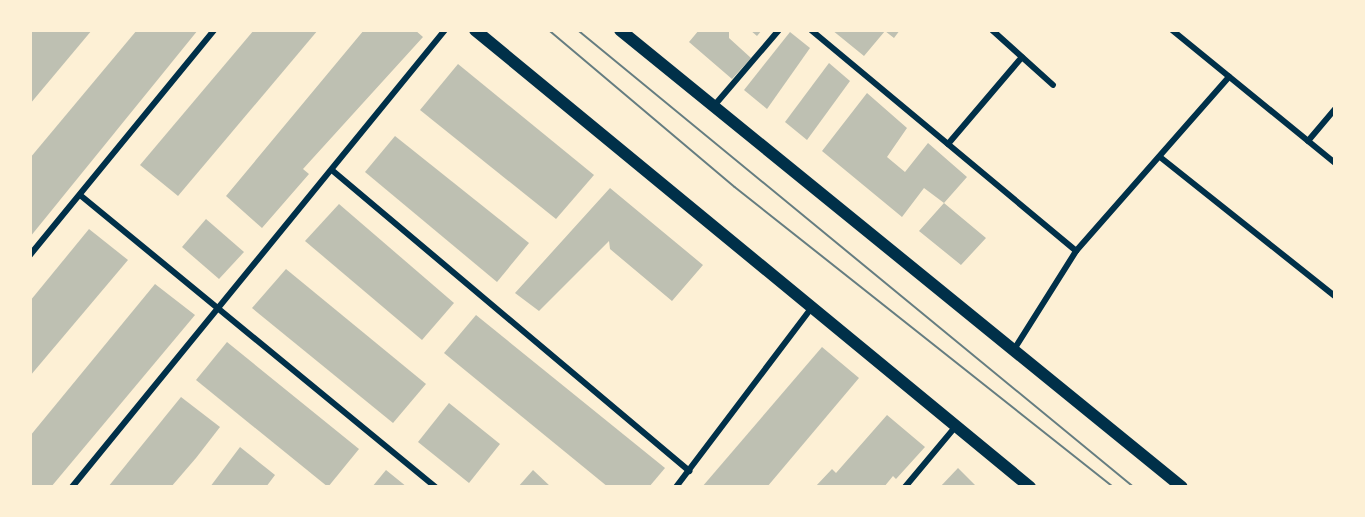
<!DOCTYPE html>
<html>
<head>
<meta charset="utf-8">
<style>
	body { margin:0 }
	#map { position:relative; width:1365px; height:517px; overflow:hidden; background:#fdf0d5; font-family:"Space Grotesk",sans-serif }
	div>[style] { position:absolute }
	.building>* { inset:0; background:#bec0b2 }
	.minor>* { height:6px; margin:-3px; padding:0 3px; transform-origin:3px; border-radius:3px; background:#003049 }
	.secondary>* { height:12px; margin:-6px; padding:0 6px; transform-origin:6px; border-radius:6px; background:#003049 }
	.tram>* { height:1.5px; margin:-0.75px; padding:0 0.75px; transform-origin:0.75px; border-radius:0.75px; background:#657d81 }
	span { translate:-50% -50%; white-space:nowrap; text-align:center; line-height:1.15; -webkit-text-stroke:5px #fdf0d5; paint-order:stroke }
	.frame { position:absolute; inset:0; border:32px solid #fdf0d5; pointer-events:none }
</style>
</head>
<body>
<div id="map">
	<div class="building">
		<i style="clip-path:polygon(30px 30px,92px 30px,30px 104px)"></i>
		<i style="clip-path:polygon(137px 30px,198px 30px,30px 237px,30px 158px)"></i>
		<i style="clip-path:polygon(254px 30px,318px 30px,178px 196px,140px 165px)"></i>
		<i style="clip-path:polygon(364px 30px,415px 30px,423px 37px,303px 169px,309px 174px,262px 228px,226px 196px)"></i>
		<i style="clip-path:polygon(699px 30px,729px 30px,729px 38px,751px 58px,732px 79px,689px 42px)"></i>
		<i style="clip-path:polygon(750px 30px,762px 30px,757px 36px)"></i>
		<i style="clip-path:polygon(832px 30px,900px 30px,894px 38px,885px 31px,864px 56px)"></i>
		<i style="clip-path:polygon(790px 32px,810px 48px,767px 109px,744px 90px)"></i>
		<i style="clip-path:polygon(829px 63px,850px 81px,807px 140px,785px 122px)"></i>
		<i style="clip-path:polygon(458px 64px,594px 175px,556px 219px,420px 110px)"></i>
		<i style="clip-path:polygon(867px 93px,907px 128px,887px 157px,905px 172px,928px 143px,967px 177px,944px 203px,986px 238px,961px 265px,919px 231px,944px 203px,924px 188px,902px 217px,822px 151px)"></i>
		<i style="clip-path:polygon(395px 136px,529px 243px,497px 282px,365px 172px)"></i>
		<i style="clip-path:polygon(610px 188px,703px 265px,672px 301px,610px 249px,609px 241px,539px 311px,515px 293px)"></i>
		<i style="clip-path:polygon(339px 204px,454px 303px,422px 340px,305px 241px)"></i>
		<i style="clip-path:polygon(206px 219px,244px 252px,219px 279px,182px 247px)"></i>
		<i style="clip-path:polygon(89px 229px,128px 260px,30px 376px,30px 301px)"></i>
		<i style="clip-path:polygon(286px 269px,426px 384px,393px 423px,252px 308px)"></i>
		<i style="clip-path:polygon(155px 284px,195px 315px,51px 487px,30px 487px,30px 436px)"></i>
		<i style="clip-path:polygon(476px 315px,665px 468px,649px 487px,608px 487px,444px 353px)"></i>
		<i style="clip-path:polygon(227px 342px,359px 449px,328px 487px,196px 380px)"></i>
		<i style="clip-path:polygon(822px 347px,859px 378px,767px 487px,702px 487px)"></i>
		<i style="clip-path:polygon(181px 397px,220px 427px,196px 458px,171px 487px,108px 487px)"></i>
		<i style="clip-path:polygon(449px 403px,500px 444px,469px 483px,418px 442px)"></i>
		<i style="clip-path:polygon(887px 415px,925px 447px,896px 479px,893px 476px,884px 487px,815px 487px,832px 469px,836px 473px)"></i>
		<i style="clip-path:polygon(240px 447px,275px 475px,266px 487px,210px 487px)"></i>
		<i style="clip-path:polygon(958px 468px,977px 487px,940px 487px)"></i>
		<i style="clip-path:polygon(386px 470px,407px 487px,372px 487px)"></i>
		<i style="clip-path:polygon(533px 470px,551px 487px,518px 487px)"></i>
	</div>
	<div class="minor">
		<i style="left:811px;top:30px;width:345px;rotate:39.8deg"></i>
		<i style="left:992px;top:30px;width:82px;rotate:42deg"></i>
		<i style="left:1172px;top:30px;width:210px;rotate:39.2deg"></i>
		<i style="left:713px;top:107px;width:101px;rotate:-49.4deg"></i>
		<i style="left:1308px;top:141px;width:42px;rotate:-49.8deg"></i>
		<i style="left:948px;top:144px;width:114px;rotate:-49.6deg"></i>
		<i style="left:1160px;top:157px;width:223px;rotate:38.5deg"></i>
		<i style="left:333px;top:171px;width:466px;rotate:40.1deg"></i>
		<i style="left:80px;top:195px;width:460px;rotate:39.4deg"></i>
		<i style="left:30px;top:255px;width:291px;rotate:-50.7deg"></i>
		<i style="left:1015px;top:348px;width:115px;rotate:-57.8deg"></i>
		<i style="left:1076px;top:251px;width:232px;rotate:-48.7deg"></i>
		<i style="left:72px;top:487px;width:590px;rotate:-50.78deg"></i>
		<i style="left:676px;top:487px;width:226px;rotate:-52.9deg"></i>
		<i style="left:905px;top:487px;width:80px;rotate:-50.1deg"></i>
	</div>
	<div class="secondary">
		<i style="left:475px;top:30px;width:719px;rotate:39.47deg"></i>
		<i style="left:620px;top:30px;width:724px;rotate:39.12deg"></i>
	</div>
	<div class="tram">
		<i style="left:549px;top:30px;width:243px;rotate:40.2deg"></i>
		<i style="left:735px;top:187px;width:483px;rotate:38.4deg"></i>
		<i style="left:578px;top:30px;width:720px;rotate:39.42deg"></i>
	</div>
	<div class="frame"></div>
</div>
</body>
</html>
